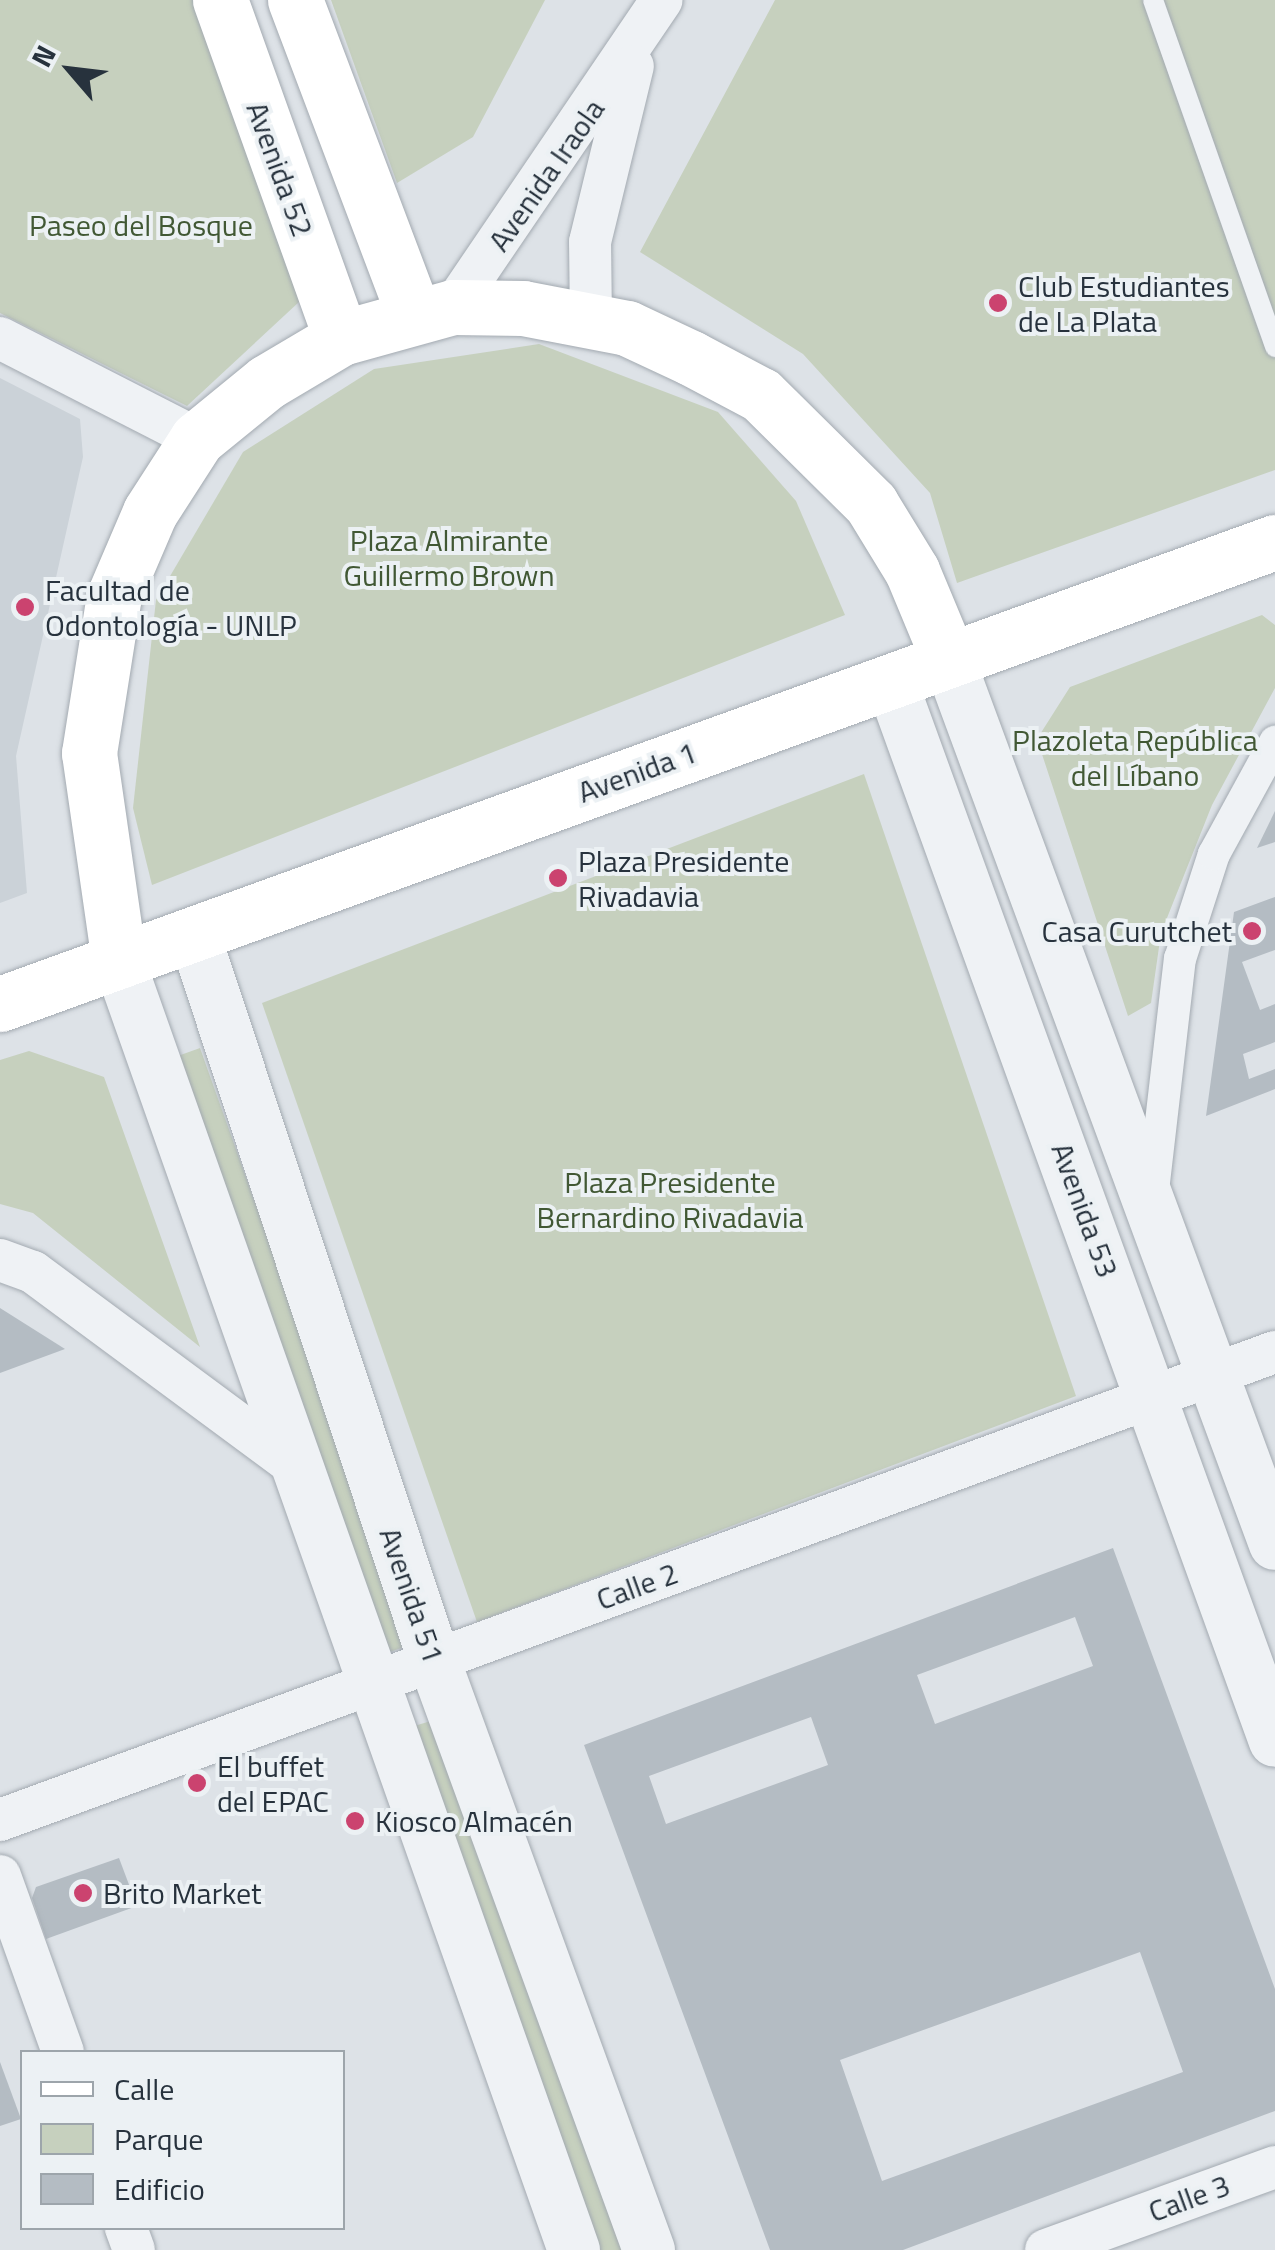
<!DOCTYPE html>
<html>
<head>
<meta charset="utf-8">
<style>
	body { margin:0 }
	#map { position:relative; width:1275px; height:2250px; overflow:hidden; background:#dde2e7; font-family:"Titillium Web",sans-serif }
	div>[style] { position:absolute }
	.built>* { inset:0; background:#cbd2d8 }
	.green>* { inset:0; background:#c6d0be }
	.building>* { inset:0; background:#b4bcc3 }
	.roads { filter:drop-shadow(0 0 2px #a3aab1) drop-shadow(0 0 2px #a3aab1) }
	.service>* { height:20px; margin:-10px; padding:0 10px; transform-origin:10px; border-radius:10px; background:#eff2f5 }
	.pedestrian>* { height:32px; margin:-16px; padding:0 16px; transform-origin:16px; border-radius:16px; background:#eff2f5 }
	.minor>* { height:42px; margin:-21px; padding:0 21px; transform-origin:21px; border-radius:21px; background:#eff2f5 }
	.tertiary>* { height:52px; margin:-26px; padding:0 26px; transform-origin:26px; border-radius:26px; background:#eff2f5 }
	.secondary>* { height:55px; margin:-27.5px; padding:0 27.5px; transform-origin:27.5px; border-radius:27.5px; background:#fff }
	.dots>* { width:28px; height:28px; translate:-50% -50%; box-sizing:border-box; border:5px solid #ecf1f4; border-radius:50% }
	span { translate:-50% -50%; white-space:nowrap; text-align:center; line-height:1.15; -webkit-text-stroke:8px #ecf1f4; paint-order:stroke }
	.street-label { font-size:30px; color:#27323d }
	.park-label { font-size:30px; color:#415834 }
	.poi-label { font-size:30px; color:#27323d }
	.left { translate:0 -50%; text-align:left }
	.right { translate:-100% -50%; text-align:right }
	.legend { position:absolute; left:20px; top:2050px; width:325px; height:180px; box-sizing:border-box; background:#ecf1f4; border:2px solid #9da5ab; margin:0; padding:12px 18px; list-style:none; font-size:30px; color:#27323d }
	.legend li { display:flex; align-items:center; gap:20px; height:50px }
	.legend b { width:50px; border:2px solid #9da5ab }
	.north { position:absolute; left:20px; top:20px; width:100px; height:100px; -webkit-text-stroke:8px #ecf1f4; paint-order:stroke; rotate:298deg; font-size:28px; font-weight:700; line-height:40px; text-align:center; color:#27323d }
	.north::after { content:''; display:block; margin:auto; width:35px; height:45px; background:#27323d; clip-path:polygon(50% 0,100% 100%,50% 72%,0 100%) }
</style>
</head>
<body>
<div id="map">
	<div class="built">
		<i style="clip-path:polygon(0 378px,80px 419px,83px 457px,16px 756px,27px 893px,0 903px)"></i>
	</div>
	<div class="green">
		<i style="clip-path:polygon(0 0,206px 0,313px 289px,187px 406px,0 313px)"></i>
		<i style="clip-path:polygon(331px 0,545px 0,473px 137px,397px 183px)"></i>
		<i style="clip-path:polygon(775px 0,1275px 0,1275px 470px,957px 583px,930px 493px,803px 354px,640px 252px)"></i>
		<i style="clip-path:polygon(539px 344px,718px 412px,796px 501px,845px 615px,152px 885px,133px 808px,156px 600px,243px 452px,374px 369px)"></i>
		<i style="clip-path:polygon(1262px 615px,1275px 625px,1275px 688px,1212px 805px,1161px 933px,1151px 1003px,1128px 1016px,1037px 739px,1070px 687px)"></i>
		<i style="clip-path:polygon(864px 774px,1076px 1396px,477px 1622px,262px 1003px)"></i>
		<i style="clip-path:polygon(200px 1048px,412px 1644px,390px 1652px,175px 1057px)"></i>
		<i style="clip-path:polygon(29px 1051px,104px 1077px,200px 1347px,33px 1213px,0 1204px,0 1060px)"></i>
		<i style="clip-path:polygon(434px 1720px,625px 2250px,599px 2250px,411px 1727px)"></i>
	</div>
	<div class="building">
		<i style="clip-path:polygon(1275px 811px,1275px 842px,1257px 848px)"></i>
		<i style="clip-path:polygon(1275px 897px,1275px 950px,1242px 962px,1260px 1010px,1275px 1004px,1275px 1042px,1243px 1054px,1249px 1079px,1275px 1069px,1275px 1089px,1206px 1116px,1234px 912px)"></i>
		<i style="clip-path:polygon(0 1308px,65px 1349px,0 1373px)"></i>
		<i style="clip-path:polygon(evenodd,1113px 1548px,1275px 1989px,1275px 2111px,903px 2250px,770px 2250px,584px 1745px,1113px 1548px,1075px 1617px,1093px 1666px,935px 1724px,917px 1675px,1075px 1617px,1113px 1548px,811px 1717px,828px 1765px,666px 1824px,649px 1776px,811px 1717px,1113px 1548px,1140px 1952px,1183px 2072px,882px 2181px,840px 2060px,1140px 1952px)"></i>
		<i style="clip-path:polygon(119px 1858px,137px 1906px,46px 1939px,32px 1898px,36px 1887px)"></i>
		<i style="clip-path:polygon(0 2062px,21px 2119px,0 2126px)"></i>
	</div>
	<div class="roads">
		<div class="service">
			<i style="left:1153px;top:0;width:368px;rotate:70.6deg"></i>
		</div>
		<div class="pedestrian">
			<i style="left:1153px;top:1191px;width:234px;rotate:-83.4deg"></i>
			<i style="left:1180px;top:959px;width:110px;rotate:-72.1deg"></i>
			<i style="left:1214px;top:854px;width:128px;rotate:-61.4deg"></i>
		</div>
		<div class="minor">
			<i style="left:453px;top:307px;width:371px;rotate:-55.8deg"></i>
			<i style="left:591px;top:321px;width:79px;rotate:-90.7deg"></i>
			<i style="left:590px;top:242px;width:181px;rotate:-76.3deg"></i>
			<i style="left:0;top:338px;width:221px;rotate:27.1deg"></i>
			<i style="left:0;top:1260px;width:35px;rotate:20deg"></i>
			<i style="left:33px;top:1272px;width:330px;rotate:36.5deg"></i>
			<i style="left:0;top:1820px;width:1358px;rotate:-20.16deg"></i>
			<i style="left:0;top:1876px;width:187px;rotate:70.3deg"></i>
			<i style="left:126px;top:2228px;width:23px;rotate:70deg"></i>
			<i style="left:1046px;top:2250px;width:244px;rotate:-19.9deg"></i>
		</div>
		<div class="tertiary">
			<i style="left:949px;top:660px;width:942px;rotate:69.76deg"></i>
			<i style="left:891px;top:681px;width:1127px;rotate:70.09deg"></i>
			<i style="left:194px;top:934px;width:765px;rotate:71.71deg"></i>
			<i style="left:434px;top:1660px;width:628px;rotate:69.98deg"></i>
			<i style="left:119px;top:961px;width:1367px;rotate:70.56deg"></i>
		</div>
		<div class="secondary">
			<i style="left:220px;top:0;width:359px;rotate:70.3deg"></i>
			<i style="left:295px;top:0;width:337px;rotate:69.3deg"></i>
			<i style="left:119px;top:961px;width:210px;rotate:-98.2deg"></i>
			<i style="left:89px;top:753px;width:159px;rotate:-81deg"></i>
			<i style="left:114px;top:596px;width:91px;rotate:-66.8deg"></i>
			<i style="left:150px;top:512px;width:87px;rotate:-57.2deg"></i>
			<i style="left:197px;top:439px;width:90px;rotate:-39.2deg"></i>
			<i style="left:267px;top:382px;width:86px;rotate:-30.7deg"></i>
			<i style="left:341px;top:338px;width:116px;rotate:-15.5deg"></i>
			<i style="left:453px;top:307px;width:70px;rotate:0.8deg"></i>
			<i style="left:523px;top:308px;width:106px;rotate:10.9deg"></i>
			<i style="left:627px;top:328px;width:71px;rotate:25.1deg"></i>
			<i style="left:691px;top:358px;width:79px;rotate:27.9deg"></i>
			<i style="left:761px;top:395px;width:155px;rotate:44.7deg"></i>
			<i style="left:871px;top:504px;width:79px;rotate:58.5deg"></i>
			<i style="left:912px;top:571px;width:96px;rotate:67.4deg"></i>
			<i style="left:0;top:1004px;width:1356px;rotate:-19.92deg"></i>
		</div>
	</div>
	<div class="dots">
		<i style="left:998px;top:303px;background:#cb436f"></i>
		<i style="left:25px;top:607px;background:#cb436f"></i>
		<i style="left:558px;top:878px;background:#cb436f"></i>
		<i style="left:1252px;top:931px;background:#cb436f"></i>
		<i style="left:197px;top:1783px;background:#cb436f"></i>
		<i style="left:355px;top:1821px;background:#cb436f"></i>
		<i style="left:83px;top:1893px;background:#cb436f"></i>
	</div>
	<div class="street-label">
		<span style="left:280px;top:169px;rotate:70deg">Avenida 52</span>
		<span style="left:546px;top:175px;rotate:-55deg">Avenida Iraola</span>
		<span style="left:637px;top:772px;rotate:-20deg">Avenida 1</span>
		<span style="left:1085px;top:1210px;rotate:70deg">Avenida 53</span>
		<span style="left:637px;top:1586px;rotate:-20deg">Calle 2</span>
		<span style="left:412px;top:1595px;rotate:71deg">Avenida 51</span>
		<span style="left:1189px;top:2198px;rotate:-20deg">Calle 3</span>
	</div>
	<div class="park-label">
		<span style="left:141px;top:225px">Paseo del Bosque</span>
		<span style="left:449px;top:557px">Plaza Almirante<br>Guillermo Brown</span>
		<span style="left:1135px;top:757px">Plazoleta República<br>del Líbano</span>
		<span style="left:670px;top:1199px">Plaza Presidente<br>Bernardino Rivadavia</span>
	</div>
	<div class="poi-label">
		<span class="left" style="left:1018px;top:303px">Club Estudiantes<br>de La Plata</span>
		<span class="left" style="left:45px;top:607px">Facultad de<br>Odontología - UNLP</span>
		<span class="left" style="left:578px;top:878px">Plaza Presidente<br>Rivadavia</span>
		<span class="right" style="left:1232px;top:931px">Casa Curutchet</span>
		<span class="left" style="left:217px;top:1783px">El buffet<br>del EPAC</span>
		<span class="left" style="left:375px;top:1821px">Kiosco Almacén</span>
		<span class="left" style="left:103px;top:1893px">Brito Market</span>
	</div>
	<ul class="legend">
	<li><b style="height:12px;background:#fff"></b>Calle</li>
	<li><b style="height:28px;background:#c6d0be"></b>Parque</li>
	<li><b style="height:28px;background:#b4bcc3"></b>Edificio</li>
	</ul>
	<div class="north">N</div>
</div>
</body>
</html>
